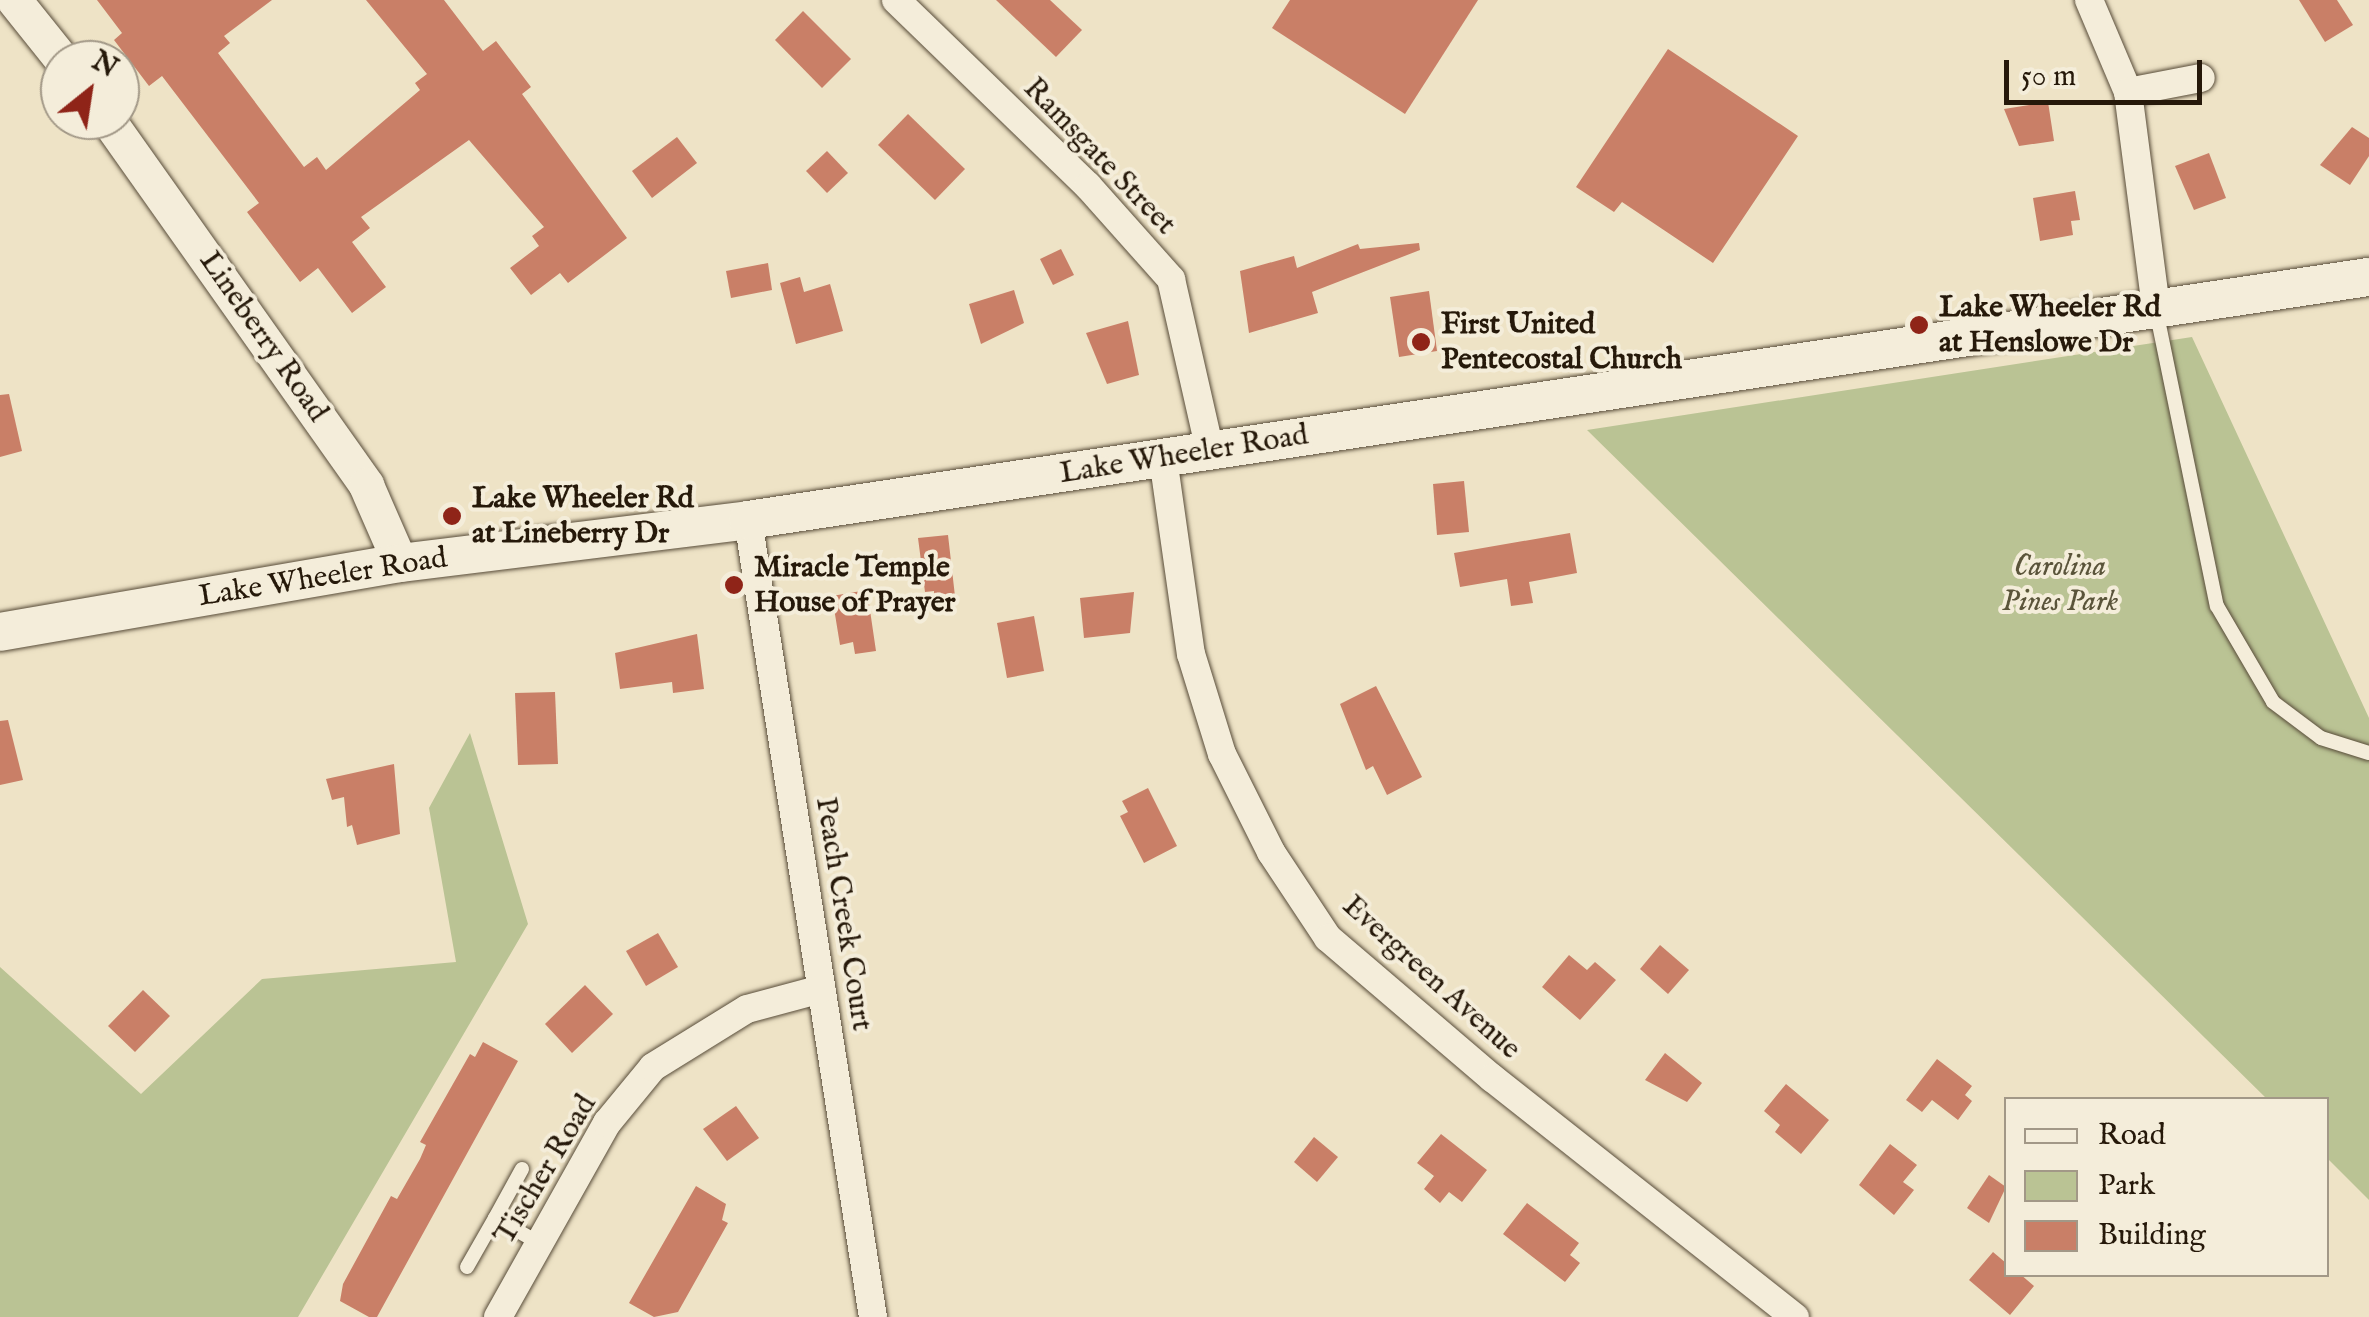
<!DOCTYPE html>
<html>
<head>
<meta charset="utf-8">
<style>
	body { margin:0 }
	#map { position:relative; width:2369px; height:1317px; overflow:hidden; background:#eee3c6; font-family:"IM FELL English",serif }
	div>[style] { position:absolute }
	.green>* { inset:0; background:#bac394 }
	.building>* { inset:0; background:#c97f67 }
	.roads { filter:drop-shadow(0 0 2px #584c39) drop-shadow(0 0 2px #584c39) }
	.service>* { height:14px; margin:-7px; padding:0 7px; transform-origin:7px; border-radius:7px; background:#f4edda }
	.minor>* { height:28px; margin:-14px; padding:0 14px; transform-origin:14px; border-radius:14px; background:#f4edda }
	.tertiary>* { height:35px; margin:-17.5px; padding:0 17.5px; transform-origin:17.5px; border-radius:17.5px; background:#f4edda }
	.secondary>* { height:38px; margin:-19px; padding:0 19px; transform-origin:19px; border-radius:19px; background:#f4edda }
	.dots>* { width:28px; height:28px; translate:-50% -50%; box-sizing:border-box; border:5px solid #f4edda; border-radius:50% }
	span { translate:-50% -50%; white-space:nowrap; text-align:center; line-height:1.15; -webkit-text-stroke:8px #f4edda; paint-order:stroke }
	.street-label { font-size:30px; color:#26190a }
	.poi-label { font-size:30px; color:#26190a; font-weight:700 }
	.left { translate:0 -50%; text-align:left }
	.park-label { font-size:30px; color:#5a543a; font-style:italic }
	.legend { position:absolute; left:2004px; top:1097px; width:325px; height:180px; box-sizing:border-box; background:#f4edda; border:2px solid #a29887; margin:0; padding:12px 18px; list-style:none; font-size:30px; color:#26190a }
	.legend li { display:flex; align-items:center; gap:20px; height:50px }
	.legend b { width:50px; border:2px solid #a29887 }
	.north { position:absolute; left:40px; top:40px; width:100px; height:100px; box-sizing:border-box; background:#f4edda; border:2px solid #a29887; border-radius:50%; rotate:30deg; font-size:28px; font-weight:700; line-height:40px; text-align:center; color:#26190a }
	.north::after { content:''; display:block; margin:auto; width:35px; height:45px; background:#8f2418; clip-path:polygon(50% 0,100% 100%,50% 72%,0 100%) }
	.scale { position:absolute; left:2004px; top:60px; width:198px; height:45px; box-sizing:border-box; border:5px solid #26190a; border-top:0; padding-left:12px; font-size:30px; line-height:35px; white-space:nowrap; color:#26190a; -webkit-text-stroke:8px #f4edda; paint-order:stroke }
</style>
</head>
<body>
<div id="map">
	<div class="green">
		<i style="clip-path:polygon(2192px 337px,2369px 718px,2369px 1200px,2327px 1158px,2326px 1100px,2267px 1099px,1587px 430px)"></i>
		<i style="clip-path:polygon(470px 733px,528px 924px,298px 1317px,0 1317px,0 967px,141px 1094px,262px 979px,456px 962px,429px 808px)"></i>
	</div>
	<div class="building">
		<i style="clip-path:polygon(97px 0,272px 0,224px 36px,230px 43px,218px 53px,304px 167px,317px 157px,326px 170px,420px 90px,415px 83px,427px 74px,366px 0,444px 0,483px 51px,496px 41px,531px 87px,522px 94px,627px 238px,568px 283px,560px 273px,531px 295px,510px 268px,539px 246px,532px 236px,544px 227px,469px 140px,361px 217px,370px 228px,352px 242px,386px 287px,352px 313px,318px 268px,300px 282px,247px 212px,259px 203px,162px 76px,149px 86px,114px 40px,122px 33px)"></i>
		<i style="clip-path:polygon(996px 0,1050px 0,1082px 30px,1056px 57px)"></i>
		<i style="clip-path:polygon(1290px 0,1478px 0,1405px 114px,1272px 28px)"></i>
		<i style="clip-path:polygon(2299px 0,2337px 0,2353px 25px,2325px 42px)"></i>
		<i style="clip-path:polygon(803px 11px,851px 59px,822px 88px,775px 40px)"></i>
		<i style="clip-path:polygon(1668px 49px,1798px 136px,1713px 263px,1622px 202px,1614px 212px,1576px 187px)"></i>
		<i style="clip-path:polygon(2048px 102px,2054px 141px,2019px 146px,2004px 109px)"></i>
		<i style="clip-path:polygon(908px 114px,965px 169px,935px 200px,878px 145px)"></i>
		<i style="clip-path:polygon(2352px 127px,2369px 138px,2369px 156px,2350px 185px,2320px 165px)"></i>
		<i style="clip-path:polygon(677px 137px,697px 163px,652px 198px,632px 171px)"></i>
		<i style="clip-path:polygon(827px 151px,848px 173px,827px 193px,806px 171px)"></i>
		<i style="clip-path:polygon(2209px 153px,2226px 198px,2194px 210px,2175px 166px)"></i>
		<i style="clip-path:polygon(2075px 191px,2080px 220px,2071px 221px,2073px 235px,2040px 241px,2033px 198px)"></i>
		<i style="clip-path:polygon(1419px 243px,1420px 250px,1312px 292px,1318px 313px,1249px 333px,1240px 271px,1294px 256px,1297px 268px,1358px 244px,1360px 249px)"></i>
		<i style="clip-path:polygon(1061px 249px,1074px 275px,1053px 285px,1040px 259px)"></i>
		<i style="clip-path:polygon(768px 263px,772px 290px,731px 298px,726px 271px)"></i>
		<i style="clip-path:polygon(800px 277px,804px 292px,830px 284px,843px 331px,796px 344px,780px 283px)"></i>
		<i style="clip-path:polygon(1014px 290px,1024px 323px,981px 344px,969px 304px)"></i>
		<i style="clip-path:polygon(1429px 291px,1437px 351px,1399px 357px,1390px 297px)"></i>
		<i style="clip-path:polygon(1128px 321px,1139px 375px,1107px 384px,1086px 333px)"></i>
		<i style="clip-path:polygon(9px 394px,22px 451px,0 457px,0 395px)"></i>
		<i style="clip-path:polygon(1464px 481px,1469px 532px,1437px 535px,1433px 484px)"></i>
		<i style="clip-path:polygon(1570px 533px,1577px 573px,1529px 582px,1533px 603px,1511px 606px,1507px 579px,1460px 587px,1454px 553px)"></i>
		<i style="clip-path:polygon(948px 535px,956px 605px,935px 607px,934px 591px,925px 592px,918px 538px)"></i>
		<i style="clip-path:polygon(867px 590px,876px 651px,855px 654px,853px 642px,840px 645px,832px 596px)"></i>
		<i style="clip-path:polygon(1134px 592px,1130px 633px,1084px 638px,1080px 598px)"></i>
		<i style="clip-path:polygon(1034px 616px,1044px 671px,1007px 678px,997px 623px)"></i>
		<i style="clip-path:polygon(697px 634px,704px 689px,673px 693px,672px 682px,620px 689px,615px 653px)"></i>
		<i style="clip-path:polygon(1376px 686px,1422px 777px,1387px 795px,1373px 766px,1366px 770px,1340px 704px)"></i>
		<i style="clip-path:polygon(555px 692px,558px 764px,518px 765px,515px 693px)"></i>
		<i style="clip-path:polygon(8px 720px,23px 780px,0 785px,0 721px)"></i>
		<i style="clip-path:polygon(394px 764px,400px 834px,357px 845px,352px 825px,347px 827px,344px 797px,332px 800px,326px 779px)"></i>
		<i style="clip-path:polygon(1148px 788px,1177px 846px,1144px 863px,1120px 816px,1128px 812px,1122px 801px)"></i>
		<i style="clip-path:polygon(658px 933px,678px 967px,646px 986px,626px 951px)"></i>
		<i style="clip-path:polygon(1660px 945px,1689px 970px,1668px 994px,1640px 969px)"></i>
		<i style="clip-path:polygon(1569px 955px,1587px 970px,1595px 962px,1616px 980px,1580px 1020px,1542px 987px)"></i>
		<i style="clip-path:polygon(585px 985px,613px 1014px,572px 1053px,545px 1024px)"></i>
		<i style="clip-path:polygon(143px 990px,170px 1016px,135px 1052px,108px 1026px)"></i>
		<i style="clip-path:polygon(483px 1042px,518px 1061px,377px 1317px,369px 1317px,340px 1301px,343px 1284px,391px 1196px,397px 1199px,420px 1159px,426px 1145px,420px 1142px,470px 1054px,475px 1057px)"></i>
		<i style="clip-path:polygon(1665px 1053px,1702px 1083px,1687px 1102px,1645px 1080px)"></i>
		<i style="clip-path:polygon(1937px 1059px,1972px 1086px,1965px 1095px,1972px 1101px,1958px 1120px,1932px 1100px,1922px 1112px,1906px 1100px)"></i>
		<i style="clip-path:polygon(1786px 1084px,1829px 1120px,1801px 1154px,1775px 1132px,1780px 1125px,1764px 1111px)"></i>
		<i style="clip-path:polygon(736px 1106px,759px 1138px,727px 1161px,703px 1129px)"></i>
		<i style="clip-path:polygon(1441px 1134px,1487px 1170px,1462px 1202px,1449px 1192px,1440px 1203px,1424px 1189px,1434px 1176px,1417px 1163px)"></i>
		<i style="clip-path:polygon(1314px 1137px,1338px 1157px,1317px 1182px,1294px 1162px)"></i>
		<i style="clip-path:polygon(1890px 1144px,1917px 1165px,1903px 1182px,1914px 1190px,1894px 1215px,1859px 1185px)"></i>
		<i style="clip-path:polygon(1989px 1175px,2006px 1187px,1989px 1223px,1967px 1208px)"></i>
		<i style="clip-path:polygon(696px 1186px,726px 1204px,722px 1220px,728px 1223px,678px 1312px,654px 1317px,629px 1303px)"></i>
		<i style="clip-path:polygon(1527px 1203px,1579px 1243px,1570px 1255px,1580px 1263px,1565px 1282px,1503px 1234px)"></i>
		<i style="clip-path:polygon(1993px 1252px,2006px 1263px,2006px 1274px,2020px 1274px,2034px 1286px,2010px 1315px,1969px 1280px)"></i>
	</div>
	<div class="roads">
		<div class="service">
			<i style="left:2156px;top:310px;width:302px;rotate:78.4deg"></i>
			<i style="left:2217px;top:606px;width:111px;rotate:59.7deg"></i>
			<i style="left:2273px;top:702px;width:60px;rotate:36.9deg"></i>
			<i style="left:2321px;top:738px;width:50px;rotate:17.4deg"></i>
			<i style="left:522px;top:1169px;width:56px;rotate:118.9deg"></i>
			<i style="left:495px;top:1218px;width:51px;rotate:29.6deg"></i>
			<i style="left:467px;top:1267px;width:56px;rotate:-60.3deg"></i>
		</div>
		<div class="minor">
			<i style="left:896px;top:0;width:267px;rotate:44.1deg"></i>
			<i style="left:1088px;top:186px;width:125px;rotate:48.3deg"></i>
			<i style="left:1171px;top:279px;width:176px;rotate:77.2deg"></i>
			<i style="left:2089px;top:0;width:100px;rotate:67deg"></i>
			<i style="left:2128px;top:92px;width:217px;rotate:82.6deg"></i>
			<i style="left:2128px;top:92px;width:74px;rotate:-10.9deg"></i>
			<i style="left:1163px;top:458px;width:198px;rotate:81.9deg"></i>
			<i style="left:1191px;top:654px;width:105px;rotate:72.8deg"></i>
			<i style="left:1222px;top:754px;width:110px;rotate:63.4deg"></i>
			<i style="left:1271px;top:852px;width:103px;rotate:56.5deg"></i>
			<i style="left:1328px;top:938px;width:216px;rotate:40.5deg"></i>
			<i style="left:1492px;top:1078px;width:386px;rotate:38.3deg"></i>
			<i style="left:748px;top:520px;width:807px;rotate:81.09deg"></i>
			<i style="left:498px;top:1317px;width:223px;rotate:-60.7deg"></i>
			<i style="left:607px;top:1123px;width:72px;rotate:-50.6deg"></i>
			<i style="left:653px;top:1067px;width:110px;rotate:-31.7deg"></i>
			<i style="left:747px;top:1009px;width:77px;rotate:-15.1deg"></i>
		</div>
		<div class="tertiary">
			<i style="left:14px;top:0;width:77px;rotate:51.3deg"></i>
			<i style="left:108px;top:120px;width:447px;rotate:54.7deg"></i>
			<i style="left:366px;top:485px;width:85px;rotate:66.4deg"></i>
		</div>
		<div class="secondary">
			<i style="left:0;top:632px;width:406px;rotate:-9.8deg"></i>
			<i style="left:400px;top:563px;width:351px;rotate:-7deg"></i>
			<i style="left:748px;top:520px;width:1639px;rotate:-8.53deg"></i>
		</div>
	</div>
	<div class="dots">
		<i style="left:1919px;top:325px;background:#8f2418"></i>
		<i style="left:1421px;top:342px;background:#8f2418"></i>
		<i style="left:452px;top:516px;background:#8f2418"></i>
		<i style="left:734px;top:585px;background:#8f2418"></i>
	</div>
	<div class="street-label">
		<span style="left:1099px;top:157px;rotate:46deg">Ramsgate Street</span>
		<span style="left:263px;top:337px;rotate:55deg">Lineberry Road</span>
		<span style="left:1184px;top:455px;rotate:-9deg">Lake Wheeler Road</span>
		<span style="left:323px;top:578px;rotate:-9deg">Lake Wheeler Road</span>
		<span style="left:843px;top:914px;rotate:81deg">Peach Creek Court</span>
		<span style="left:1431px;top:978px;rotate:42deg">Evergreen Avenue</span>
		<span style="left:546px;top:1170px;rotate:-59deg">Tischer Road</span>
	</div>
	<div class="poi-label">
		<span class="left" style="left:1939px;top:325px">Lake Wheeler Rd<br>at Henslowe Dr</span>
		<span class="left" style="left:1441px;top:342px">First United<br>Pentecostal Church</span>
		<span class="left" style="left:472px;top:516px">Lake Wheeler Rd<br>at Lineberry Dr</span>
		<span class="left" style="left:754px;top:585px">Miracle Temple<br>House of Prayer</span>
	</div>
	<div class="park-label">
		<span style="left:2060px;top:584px">Carolina<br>Pines Park</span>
	</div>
	<ul class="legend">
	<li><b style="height:12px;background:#f4edda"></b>Road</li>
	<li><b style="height:28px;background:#bac394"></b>Park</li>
	<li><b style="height:28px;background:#c97f67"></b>Building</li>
	</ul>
	<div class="north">N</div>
	<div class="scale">50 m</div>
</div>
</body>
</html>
